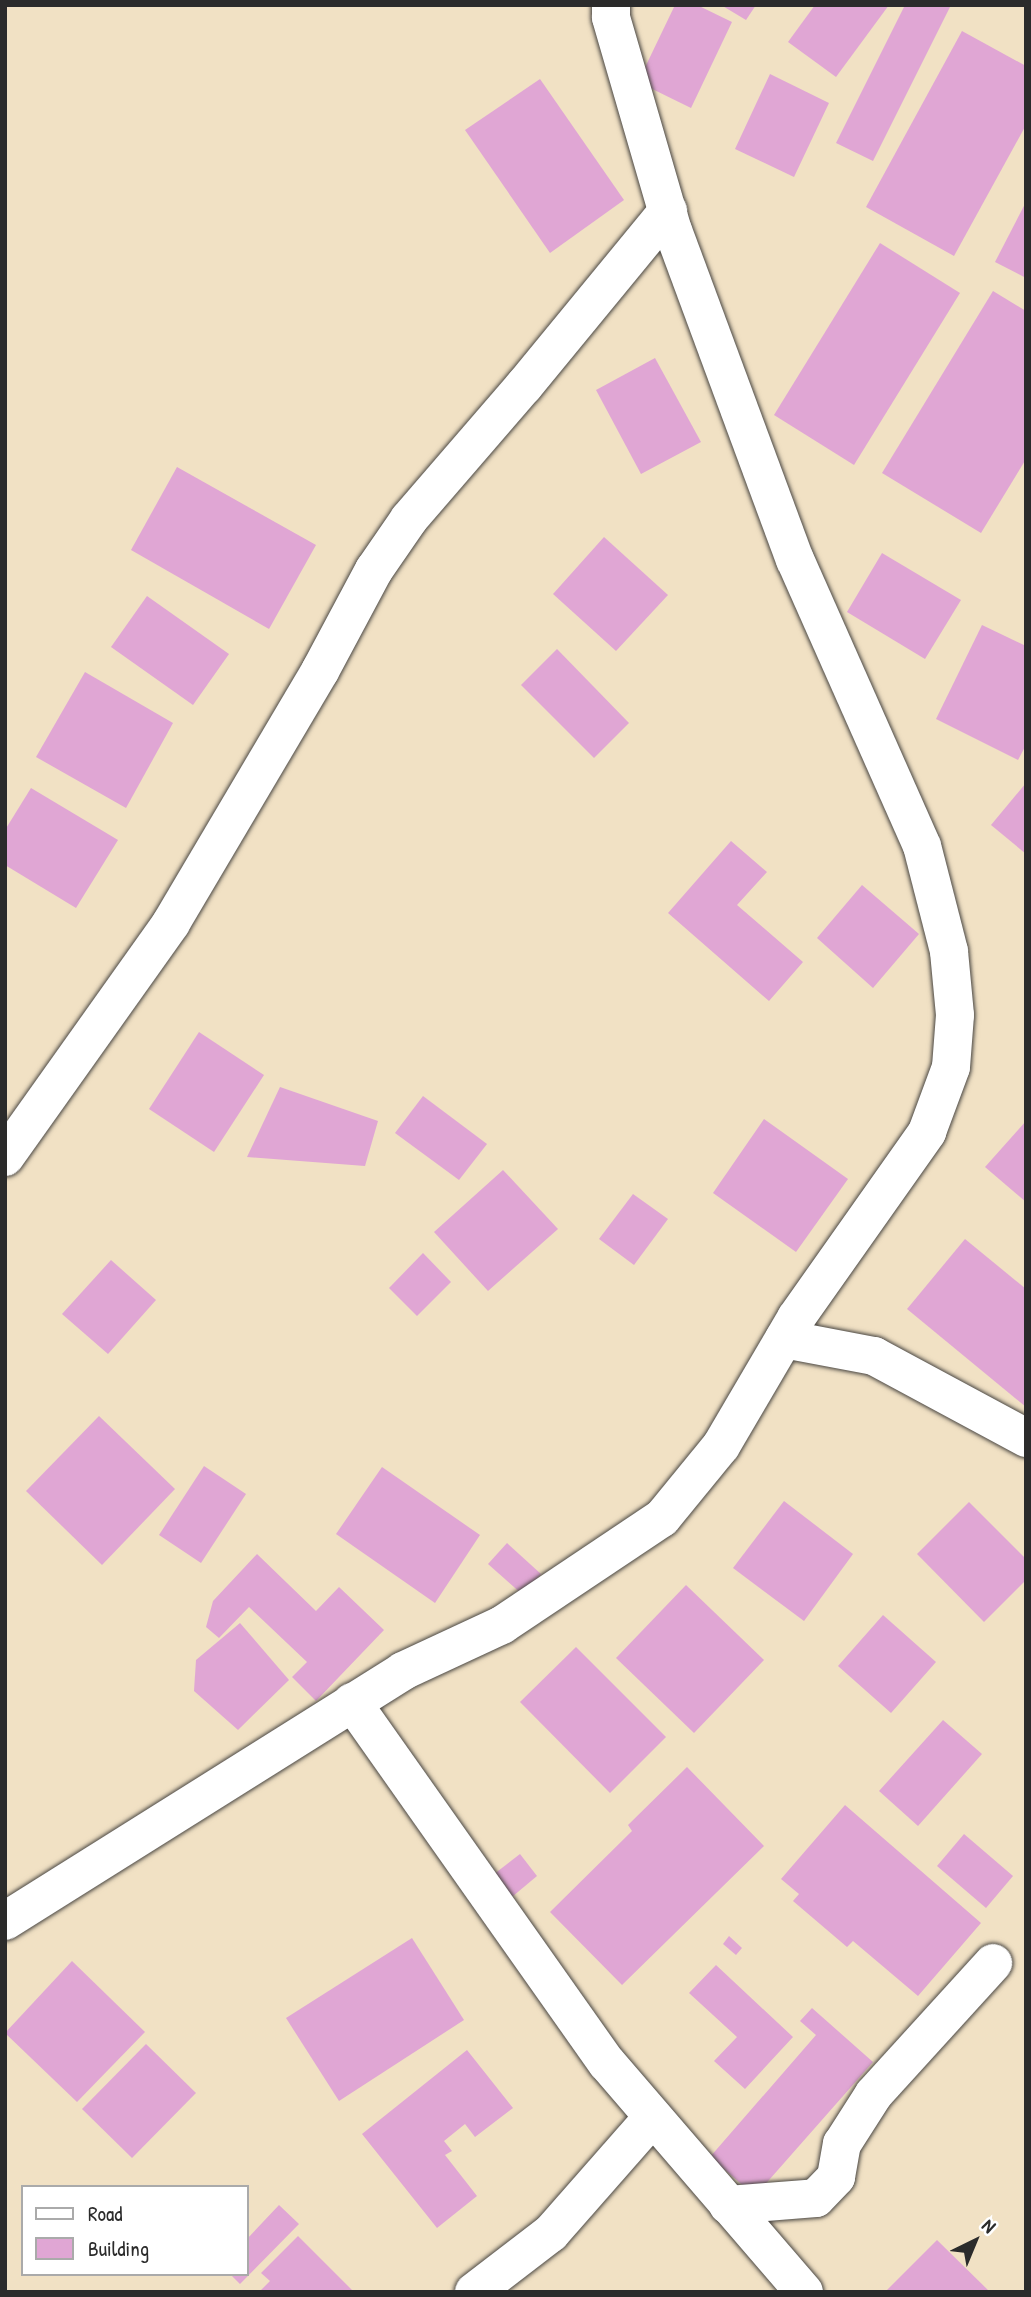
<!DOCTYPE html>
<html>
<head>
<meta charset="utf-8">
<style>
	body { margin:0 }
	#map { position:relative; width:1031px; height:2297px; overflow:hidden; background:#f1e1c4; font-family:"Patrick Hand",sans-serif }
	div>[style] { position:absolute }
	.building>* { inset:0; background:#e0a6d4 }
	.roads { filter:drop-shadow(0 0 2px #494642) drop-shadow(0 0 2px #494642) }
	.minor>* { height:38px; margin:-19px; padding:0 19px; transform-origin:19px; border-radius:19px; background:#fff }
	span { translate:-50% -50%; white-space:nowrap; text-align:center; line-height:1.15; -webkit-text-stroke:7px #fff; paint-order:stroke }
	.frame { position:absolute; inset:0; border:7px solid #2b2b2b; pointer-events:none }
	.legend { position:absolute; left:21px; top:2185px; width:228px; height:91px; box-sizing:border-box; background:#fff; border:2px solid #aaa; margin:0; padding:9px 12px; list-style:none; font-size:21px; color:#2b2b2b }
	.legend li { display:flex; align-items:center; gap:14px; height:35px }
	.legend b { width:35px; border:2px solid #aaa }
	.north { position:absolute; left:940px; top:2206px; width:70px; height:70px; -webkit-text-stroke:5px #fff; paint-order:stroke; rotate:43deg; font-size:19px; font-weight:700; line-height:28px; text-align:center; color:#2b2b2b }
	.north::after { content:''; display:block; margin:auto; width:24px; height:32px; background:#2b2b2b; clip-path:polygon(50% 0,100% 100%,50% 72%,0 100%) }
</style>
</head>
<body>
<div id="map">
	<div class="building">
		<i style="clip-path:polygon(675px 5px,697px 5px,732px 22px,691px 108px,638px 82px)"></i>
		<i style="clip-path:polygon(721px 5px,756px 5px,746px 20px)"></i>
		<i style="clip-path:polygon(815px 5px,889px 5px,836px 77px,788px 42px)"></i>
		<i style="clip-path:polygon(905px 5px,951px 5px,873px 161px,836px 143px)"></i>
		<i style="clip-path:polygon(962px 31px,1026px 66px,1026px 125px,954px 256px,866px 207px)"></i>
		<i style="clip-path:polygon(770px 74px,829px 103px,794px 177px,735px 149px)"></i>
		<i style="clip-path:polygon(540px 79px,624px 200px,550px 253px,465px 130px)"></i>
		<i style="clip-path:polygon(1026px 202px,1026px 278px,995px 262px)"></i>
		<i style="clip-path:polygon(880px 243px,960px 293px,854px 465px,774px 415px)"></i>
		<i style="clip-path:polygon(993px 291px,1026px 311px,1026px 459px,981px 533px,882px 473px)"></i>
		<i style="clip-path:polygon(655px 358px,701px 442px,641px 474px,596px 390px)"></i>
		<i style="clip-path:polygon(177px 467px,316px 545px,269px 629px,131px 550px)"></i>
		<i style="clip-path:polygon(604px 537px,668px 595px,616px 651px,553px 594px)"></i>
		<i style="clip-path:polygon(882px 553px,961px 600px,925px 659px,847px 612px)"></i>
		<i style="clip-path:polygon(147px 596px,229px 654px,193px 705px,111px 647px)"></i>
		<i style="clip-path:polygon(982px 625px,1026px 646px,1026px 745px,1018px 760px,936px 719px)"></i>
		<i style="clip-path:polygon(557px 649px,629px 723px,594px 758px,521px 685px)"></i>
		<i style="clip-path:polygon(85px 672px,173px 723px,126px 808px,36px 757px)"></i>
		<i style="clip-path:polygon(1026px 783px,1026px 854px,991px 825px)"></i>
		<i style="clip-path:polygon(31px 788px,118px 840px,76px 908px,5px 865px,5px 830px)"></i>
		<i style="clip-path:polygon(731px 841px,767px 872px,737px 905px,803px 962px,769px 1001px,668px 913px)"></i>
		<i style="clip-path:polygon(862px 885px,919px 934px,873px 988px,817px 938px)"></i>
		<i style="clip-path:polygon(199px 1032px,264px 1075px,214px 1152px,149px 1109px)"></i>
		<i style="clip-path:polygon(280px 1087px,378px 1121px,365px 1166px,247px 1157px)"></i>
		<i style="clip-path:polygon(423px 1096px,487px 1144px,459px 1180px,395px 1133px)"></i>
		<i style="clip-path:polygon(764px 1119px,848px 1179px,796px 1252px,713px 1193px)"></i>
		<i style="clip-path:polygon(1026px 1121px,1026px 1202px,985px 1167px)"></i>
		<i style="clip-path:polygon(503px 1170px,558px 1229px,488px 1291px,434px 1232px)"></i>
		<i style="clip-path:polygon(633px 1194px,668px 1219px,634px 1265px,599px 1239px)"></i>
		<i style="clip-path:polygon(965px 1239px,1026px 1289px,1026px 1407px,907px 1309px)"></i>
		<i style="clip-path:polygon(423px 1253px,451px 1282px,417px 1316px,389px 1288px)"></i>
		<i style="clip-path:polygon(111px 1260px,156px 1300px,108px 1354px,62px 1314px)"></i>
		<i style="clip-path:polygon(99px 1416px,175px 1489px,102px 1565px,26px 1491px)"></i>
		<i style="clip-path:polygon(204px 1466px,246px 1494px,201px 1563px,159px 1535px)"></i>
		<i style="clip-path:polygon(382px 1467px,480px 1535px,435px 1603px,336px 1534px)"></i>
		<i style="clip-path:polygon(784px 1501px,853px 1554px,804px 1621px,733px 1568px)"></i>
		<i style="clip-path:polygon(969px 1502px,1026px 1559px,1026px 1580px,984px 1622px,917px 1554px)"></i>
		<i style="clip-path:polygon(507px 1543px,541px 1574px,523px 1595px,488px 1564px)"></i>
		<i style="clip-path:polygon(257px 1554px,316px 1611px,339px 1587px,384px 1630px,316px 1701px,292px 1677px,307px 1662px,249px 1607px,219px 1638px,206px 1627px,213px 1601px)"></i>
		<i style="clip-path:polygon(686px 1585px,764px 1660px,694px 1733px,616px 1658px)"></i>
		<i style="clip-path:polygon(883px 1615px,936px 1662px,891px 1713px,838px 1666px)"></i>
		<i style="clip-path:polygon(240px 1623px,289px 1680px,238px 1730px,194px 1691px,196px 1660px)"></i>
		<i style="clip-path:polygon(576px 1647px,666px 1737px,610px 1793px,520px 1702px)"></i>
		<i style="clip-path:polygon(943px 1720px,982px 1754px,918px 1826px,879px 1791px)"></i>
		<i style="clip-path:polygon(687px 1767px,764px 1846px,622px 1985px,550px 1912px,632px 1831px,628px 1825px)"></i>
		<i style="clip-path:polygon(845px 1805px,981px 1923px,918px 1996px,853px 1941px,847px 1947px,793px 1901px,799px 1894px,781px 1879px)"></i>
		<i style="clip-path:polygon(964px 1834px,1013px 1876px,986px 1908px,937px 1866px)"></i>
		<i style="clip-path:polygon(520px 1854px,537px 1876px,507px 1901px,489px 1878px)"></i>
		<i style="clip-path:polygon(729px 1936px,742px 1948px,736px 1955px,723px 1944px)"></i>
		<i style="clip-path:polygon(412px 1938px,464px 2020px,339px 2101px,286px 2018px)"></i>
		<i style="clip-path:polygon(72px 1961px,145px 2032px,77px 2102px,5px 2033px)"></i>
		<i style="clip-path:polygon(716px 1965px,793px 2037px,745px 2089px,714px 2061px,737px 2037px,689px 1993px)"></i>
		<i style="clip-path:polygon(812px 2008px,873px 2062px,755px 2196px,710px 2157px,816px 2035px,800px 2021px)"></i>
		<i style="clip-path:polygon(146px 2044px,196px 2093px,132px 2158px,82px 2109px)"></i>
		<i style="clip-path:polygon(467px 2050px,513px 2108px,475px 2137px,465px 2124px,444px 2141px,452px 2151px,445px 2155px,477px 2196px,437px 2228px,362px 2134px)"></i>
		<i style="clip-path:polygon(279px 2205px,299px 2224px,240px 2284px,230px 2274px,247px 2274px,247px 2239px)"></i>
		<i style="clip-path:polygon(298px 2236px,352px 2290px,351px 2292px,259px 2292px,270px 2281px,261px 2273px)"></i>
		<i style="clip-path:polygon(937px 2240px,990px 2292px,885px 2292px)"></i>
	</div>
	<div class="roads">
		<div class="minor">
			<i style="left:5px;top:1157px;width:287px;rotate:-54.6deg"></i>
			<i style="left:171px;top:923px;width:293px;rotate:-59.4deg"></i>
			<i style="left:320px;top:671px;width:115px;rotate:-61.9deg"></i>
			<i style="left:374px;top:570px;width:62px;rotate:-55.5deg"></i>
			<i style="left:409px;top:519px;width:176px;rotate:-49.2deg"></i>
			<i style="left:524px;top:386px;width:227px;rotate:-50.6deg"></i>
			<i style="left:784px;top:1339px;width:92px;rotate:10.7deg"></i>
			<i style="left:874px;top:1356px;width:173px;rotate:28.3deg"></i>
			<i style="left:352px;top:1702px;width:442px;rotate:54.8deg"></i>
			<i style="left:607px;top:2063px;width:302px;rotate:49.3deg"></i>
			<i style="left:5px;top:1921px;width:470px;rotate:-32.1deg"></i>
			<i style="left:403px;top:1671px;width:109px;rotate:-24.9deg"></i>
			<i style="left:502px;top:1625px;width:192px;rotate:-33.8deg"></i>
			<i style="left:662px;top:1518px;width:93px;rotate:-50.7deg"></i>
			<i style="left:721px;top:1446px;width:148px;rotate:-59.6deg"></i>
			<i style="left:796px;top:1318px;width:228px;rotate:-54.8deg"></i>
			<i style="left:927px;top:1132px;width:69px;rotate:-69.7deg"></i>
			<i style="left:951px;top:1067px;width:52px;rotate:-85.6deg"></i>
			<i style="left:955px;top:1015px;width:64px;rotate:-95.4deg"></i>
			<i style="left:949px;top:951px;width:108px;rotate:-104.4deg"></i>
			<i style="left:922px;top:846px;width:313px;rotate:-113.9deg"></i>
			<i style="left:795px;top:560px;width:351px;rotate:-110.3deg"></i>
			<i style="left:673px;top:231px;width:223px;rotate:-106.2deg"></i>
			<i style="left:611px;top:17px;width:12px;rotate:-90deg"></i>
			<i style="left:728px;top:2205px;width:88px;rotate:-4.5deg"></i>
			<i style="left:816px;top:2198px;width:29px;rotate:-46deg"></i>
			<i style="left:836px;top:2177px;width:34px;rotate:-80deg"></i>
			<i style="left:842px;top:2144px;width:59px;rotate:-57.4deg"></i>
			<i style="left:874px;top:2094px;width:177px;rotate:-47.7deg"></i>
			<i style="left:474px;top:2292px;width:97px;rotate:-37.5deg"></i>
			<i style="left:551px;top:2233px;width:154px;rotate:-48.7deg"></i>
		</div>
	</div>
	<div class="frame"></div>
	<ul class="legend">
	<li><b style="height:9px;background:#fff"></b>Road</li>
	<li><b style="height:19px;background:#e0a6d4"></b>Building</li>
	</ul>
	<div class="north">N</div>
</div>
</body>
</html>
